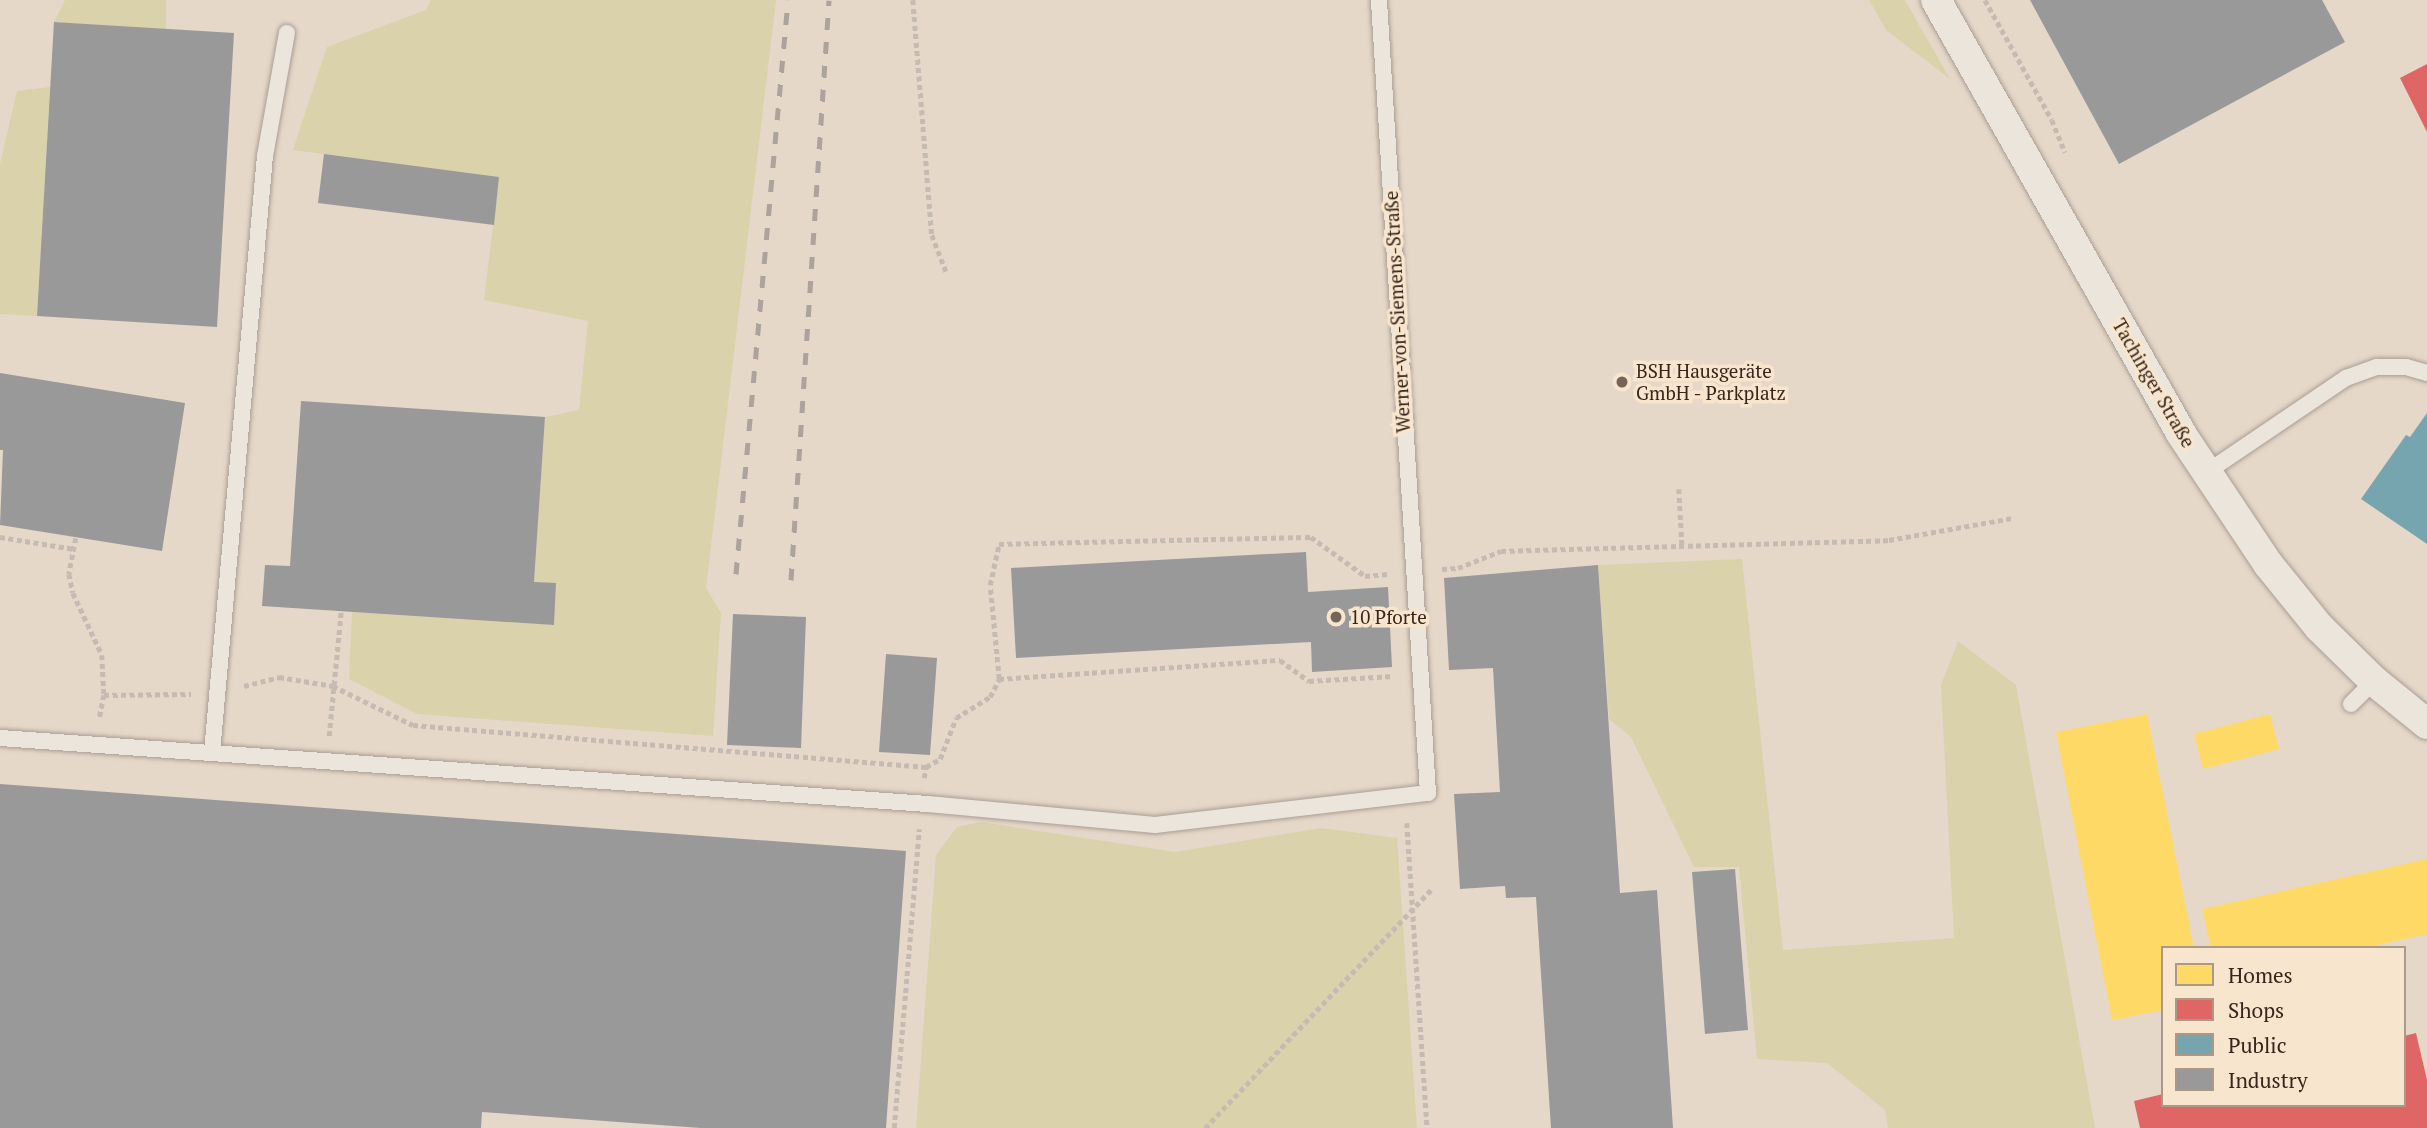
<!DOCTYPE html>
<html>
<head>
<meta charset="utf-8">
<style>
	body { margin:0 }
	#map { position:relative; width:2427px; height:1128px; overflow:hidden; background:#e5d8c9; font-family:"PT Serif",serif }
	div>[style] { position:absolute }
	.green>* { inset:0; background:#d9d2aa }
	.homes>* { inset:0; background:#ffd966 }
	.shops>* { inset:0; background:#e06666 }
	.public>* { inset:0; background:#76a5af }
	.industry>* { inset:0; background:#999 }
	.path>* { height:4.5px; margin-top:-2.25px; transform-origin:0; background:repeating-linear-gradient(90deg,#c5bbb2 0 5px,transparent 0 8.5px) }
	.roads { filter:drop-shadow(0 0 2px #aa9d93) drop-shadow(0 0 2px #aa9d93) }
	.service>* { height:16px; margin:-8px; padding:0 8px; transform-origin:8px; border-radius:8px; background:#ece5dc }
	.minor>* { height:30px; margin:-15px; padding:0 15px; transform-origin:15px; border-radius:15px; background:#ece5dc }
	.rail>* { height:5px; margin-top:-2.5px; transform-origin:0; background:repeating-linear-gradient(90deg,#aba39c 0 12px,transparent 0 24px) }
	.dots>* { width:19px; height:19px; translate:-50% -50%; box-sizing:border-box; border:4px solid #f8e5ce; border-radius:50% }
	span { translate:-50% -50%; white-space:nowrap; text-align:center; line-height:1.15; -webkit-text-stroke:7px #f8e5ce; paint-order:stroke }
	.street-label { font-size:19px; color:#38251b }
	.poi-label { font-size:19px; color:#38251b }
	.left { translate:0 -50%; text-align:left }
	.legend { position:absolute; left:2161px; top:946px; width:245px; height:161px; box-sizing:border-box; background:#f8e5ce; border:2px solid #ab9886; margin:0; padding:9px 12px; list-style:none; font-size:21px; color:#38251b }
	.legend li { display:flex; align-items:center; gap:14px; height:35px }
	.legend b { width:35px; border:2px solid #ab9886 }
</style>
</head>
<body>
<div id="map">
	<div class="green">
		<i style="clip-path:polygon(65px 0,166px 0,166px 29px,54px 22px)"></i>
		<i style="clip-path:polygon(431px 0,776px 0,706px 588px,721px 613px,713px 736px,417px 714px,349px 679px,352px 612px,554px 625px,556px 584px,534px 582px,545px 417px,579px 410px,588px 321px,484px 300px,499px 177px,293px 150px,327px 47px,426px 10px)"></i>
		<i style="clip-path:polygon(1869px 0,1905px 0,1950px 79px,1886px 30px)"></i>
		<i style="clip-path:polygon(50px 87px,37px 316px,0 314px,0 164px,17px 91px)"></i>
		<i style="clip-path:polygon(1742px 559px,1783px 950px,1954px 938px,1941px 685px,1958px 641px,2016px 685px,2095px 1128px,1888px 1128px,1885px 1110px,1827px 1063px,1757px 1059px,1739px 867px,1694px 867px,1631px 737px,1609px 719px,1598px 565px)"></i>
		<i style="clip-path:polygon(981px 822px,1175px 852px,1321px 828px,1397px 838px,1417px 1128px,916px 1128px,936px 855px,957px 827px)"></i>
	</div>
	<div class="homes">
		<i style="clip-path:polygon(2147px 714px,2194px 948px,2163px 948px,2163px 1010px,2112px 1020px,2056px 732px)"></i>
		<i style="clip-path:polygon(2270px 714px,2279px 749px,2203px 769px,2194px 734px)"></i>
		<i style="clip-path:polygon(2427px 859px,2427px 934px,2364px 948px,2211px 948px,2202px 909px)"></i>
	</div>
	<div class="shops">
		<i style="clip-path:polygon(2427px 64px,2427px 132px,2400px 78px)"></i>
		<i style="clip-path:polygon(2416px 1033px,2427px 1080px,2427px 1128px,2140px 1128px,2134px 1101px,2163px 1094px,2163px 1105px,2404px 1105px,2404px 1036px)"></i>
	</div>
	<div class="public">
		<i style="clip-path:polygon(2427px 413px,2427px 544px,2361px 499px,2406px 435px,2410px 437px)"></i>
	</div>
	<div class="industry">
		<i style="clip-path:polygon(2030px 0,2322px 0,2345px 42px,2119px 164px)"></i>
		<i style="clip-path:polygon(54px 22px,234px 33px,217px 327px,37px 316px)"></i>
		<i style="clip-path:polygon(324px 154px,499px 177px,494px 225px,318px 203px)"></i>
		<i style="clip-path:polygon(0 373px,185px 403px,162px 551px,0 525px,3px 450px,0 450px)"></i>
		<i style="clip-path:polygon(301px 401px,545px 417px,534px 582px,556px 583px,554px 625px,262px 606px,265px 565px,290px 566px)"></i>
		<i style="clip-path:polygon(1306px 552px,1308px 592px,1388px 587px,1392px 667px,1312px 672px,1311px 642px,1016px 658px,1011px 568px)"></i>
		<i style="clip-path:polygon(1598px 565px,1620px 893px,1657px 890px,1673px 1128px,1551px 1128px,1536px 897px,1506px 898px,1505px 886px,1460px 889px,1454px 794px,1500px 792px,1493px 668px,1449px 670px,1444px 578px)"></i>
		<i style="clip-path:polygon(733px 614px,806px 617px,801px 748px,727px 745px)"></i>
		<i style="clip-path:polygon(886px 654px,937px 658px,930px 755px,879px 752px)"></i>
		<i style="clip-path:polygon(0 784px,906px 851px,886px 1128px,701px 1128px,482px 1112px,481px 1128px,0 1128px)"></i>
		<i style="clip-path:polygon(1735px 869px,1748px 1030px,1705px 1034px,1692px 872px)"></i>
	</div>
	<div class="path">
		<i style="left:913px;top:0;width:236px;rotate:85.4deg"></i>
		<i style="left:932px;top:235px;width:40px;rotate:69deg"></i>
		<i style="left:1985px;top:0;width:137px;rotate:60.8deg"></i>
		<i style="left:2052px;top:120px;width:35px;rotate:68deg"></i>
		<i style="left:1679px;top:489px;width:55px;rotate:86.9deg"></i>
		<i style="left:0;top:537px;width:75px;rotate:9.2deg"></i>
		<i style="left:76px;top:538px;width:37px;rotate:101deg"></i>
		<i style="left:69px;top:574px;width:19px;rotate:78deg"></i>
		<i style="left:73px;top:593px;width:68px;rotate:64.9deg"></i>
		<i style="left:102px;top:655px;width:40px;rotate:87.1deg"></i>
		<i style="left:104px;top:695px;width:25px;rotate:101deg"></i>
		<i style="left:1442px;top:569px;width:16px;rotate:-4deg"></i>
		<i style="left:1458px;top:568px;width:46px;rotate:-21.6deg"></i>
		<i style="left:1501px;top:551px;width:388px;rotate:-1.6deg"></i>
		<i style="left:1889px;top:540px;width:126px;rotate:-10.1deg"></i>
		<i style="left:999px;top:679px;width:282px;rotate:-3.9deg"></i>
		<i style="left:1280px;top:660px;width:36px;rotate:36deg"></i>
		<i style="left:1309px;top:681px;width:84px;rotate:-3.4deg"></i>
		<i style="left:244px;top:686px;width:36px;rotate:-14deg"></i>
		<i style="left:279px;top:677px;width:55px;rotate:9.5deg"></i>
		<i style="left:333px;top:686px;width:89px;rotate:26deg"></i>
		<i style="left:413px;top:725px;width:515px;rotate:4.68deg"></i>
		<i style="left:104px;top:695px;width:87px;rotate:-0.7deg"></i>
		<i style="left:329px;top:736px;width:125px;rotate:-84.5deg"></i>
		<i style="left:924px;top:778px;width:11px;rotate:-80deg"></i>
		<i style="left:926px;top:767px;width:16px;rotate:-30deg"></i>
		<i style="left:940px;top:759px;width:44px;rotate:-68.7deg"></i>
		<i style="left:956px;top:718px;width:40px;rotate:-32deg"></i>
		<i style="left:990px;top:697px;width:20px;rotate:-63deg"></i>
		<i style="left:999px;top:679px;width:94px;rotate:-95.5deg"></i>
		<i style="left:990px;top:585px;width:42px;rotate:-77.6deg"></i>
		<i style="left:999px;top:544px;width:312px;rotate:-1.3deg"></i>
		<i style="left:1311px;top:537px;width:67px;rotate:35.8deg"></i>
		<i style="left:1365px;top:576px;width:23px;rotate:-5deg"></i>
		<i style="left:1407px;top:823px;width:306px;rotate:86.2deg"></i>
		<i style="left:894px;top:1128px;width:300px;rotate:-85.2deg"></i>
		<i style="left:1205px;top:1128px;width:331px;rotate:-46.5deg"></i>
	</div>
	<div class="roads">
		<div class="service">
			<i style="left:2207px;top:472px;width:168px;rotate:-34.1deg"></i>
			<i style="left:2346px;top:378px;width:33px;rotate:-20deg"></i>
			<i style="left:2377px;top:367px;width:29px"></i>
			<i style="left:2406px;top:367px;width:22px;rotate:16deg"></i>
			<i style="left:2351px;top:704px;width:33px;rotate:-45deg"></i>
			<i style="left:0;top:738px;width:930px;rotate:4.07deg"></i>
			<i style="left:928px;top:804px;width:228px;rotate:5.3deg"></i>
			<i style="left:1155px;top:825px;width:275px;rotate:-6.7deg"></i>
			<i style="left:1428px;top:793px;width:795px;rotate:-93.54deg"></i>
			<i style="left:212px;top:753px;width:599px;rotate:-84.93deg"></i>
			<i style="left:265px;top:156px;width:125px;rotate:-79.9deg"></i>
		</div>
		<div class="minor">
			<i style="left:1936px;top:0;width:496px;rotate:60.5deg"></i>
			<i style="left:2180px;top:432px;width:159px;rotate:56.3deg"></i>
			<i style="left:2268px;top:564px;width:81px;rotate:51deg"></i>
			<i style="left:2319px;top:627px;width:77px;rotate:44.5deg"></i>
			<i style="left:2374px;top:681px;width:68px;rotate:39.1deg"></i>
		</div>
	</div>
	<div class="rail">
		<i style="left:736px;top:574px;width:576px;rotate:-84.82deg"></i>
		<i style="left:791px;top:580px;width:581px;rotate:-86.25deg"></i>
	</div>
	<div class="dots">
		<i style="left:1622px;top:382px;background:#756458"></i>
		<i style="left:1336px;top:617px;background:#756458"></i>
	</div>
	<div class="street-label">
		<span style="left:1397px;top:312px;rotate:-93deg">Werner-von-Siemens-Straße</span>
		<span style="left:2154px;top:383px;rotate:60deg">Tachinger Straße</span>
	</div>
	<div class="poi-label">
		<span class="left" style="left:1636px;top:382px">BSH Hausgeräte<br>GmbH - Parkplatz</span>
		<span class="left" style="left:1350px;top:617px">10 Pforte</span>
	</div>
	<ul class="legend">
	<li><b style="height:19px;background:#ffd966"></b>Homes</li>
	<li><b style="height:19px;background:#e06666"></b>Shops</li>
	<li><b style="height:19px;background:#76a5af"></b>Public</li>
	<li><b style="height:19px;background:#999"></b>Industry</li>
	</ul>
</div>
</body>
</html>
